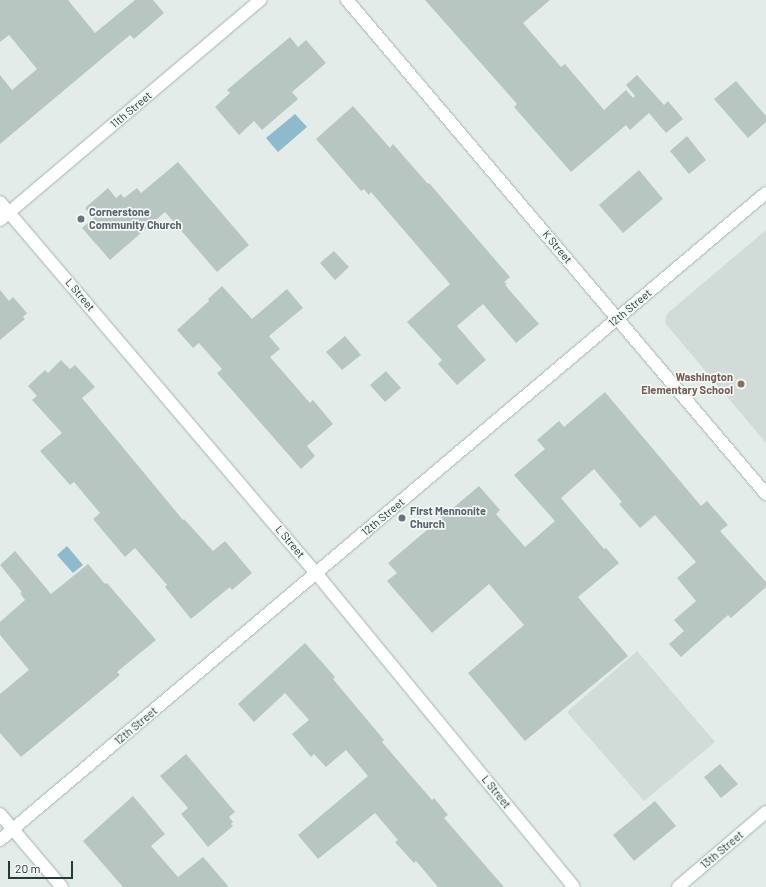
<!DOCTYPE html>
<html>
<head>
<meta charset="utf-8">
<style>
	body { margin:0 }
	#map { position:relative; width:766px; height:887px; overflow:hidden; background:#e3ece9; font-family:Barlow,sans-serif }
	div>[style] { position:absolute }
	.built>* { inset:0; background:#d1dbd8 }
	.water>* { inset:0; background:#8ebacd }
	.building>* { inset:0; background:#b8c6c2 }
	.roads { filter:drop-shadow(0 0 1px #a6b4b1) drop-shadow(0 0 1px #a6b4b1) }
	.minor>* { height:12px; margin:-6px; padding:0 6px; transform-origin:6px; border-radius:6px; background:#fff }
	.tertiary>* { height:12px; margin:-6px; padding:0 6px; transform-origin:6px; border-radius:6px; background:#fff }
	.dots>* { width:11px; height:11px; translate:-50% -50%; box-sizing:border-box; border:2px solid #f3f8f6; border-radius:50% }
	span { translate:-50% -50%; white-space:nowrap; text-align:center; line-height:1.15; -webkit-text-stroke:3.5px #f3f8f6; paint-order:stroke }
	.street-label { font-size:11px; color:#233c39 }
	.worship-label { font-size:11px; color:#5b616d; font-weight:700 }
	.left { translate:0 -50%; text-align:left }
	.education-label { font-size:11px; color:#785e54; font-weight:700 }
	.right { translate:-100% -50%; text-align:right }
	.scale { position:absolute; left:8px; top:861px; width:65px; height:18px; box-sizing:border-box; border:2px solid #233c39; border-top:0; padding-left:5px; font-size:12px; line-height:14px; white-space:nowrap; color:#233c39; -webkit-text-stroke:3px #f3f8f6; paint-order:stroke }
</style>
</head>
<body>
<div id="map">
	<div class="built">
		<i style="clip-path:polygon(766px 230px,766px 443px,665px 323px,666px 316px,669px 312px)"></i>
		<i style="clip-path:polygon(637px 651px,715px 742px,644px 801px,567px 712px)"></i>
	</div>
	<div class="water">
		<i style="clip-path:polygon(295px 114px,307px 127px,278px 152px,266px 138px)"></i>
		<i style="clip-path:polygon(67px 546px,83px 565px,73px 573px,57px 555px)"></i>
	</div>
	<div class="building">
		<i style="clip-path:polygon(0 0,68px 0,95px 33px,135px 0,153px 0,164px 13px,134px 39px,130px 35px,0 144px,0 75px,12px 90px,37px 69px,9px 35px,0 42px)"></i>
		<i style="clip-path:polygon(425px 0,550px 0,523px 23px,561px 67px,565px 64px,604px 110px,626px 90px,633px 98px,635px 96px,626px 85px,637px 75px,664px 105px,668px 101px,683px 119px,666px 133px,649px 113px,630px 130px,626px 125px,571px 172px,514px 107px,517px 104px)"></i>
		<i style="clip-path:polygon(290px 37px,298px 47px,306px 40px,326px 63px,292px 92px,298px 99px,262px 130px,254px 121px,239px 135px,215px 107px,230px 93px,227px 90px)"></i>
		<i style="clip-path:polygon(736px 81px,766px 116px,766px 122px,748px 138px,714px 99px)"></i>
		<i style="clip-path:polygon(353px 106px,390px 148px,393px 144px,428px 184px,429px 183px,510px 277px,504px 282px,507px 284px,505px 285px,539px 324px,516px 343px,483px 304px,457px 326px,486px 360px,457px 385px,438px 364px,442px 360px,407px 322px,450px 284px,371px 192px,369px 195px,364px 189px,361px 191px,316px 139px)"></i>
		<i style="clip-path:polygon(687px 136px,706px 160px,689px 174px,670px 151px)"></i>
		<i style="clip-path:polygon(178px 162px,249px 245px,217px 272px,165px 212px,110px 260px,82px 228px,94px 218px,85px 208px,108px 188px,116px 198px,121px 194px,124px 198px,137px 188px,141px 193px)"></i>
		<i style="clip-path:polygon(639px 170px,663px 199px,623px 233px,599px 205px)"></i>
		<i style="clip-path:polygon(334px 251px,349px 267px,335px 280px,320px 263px)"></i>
		<i style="clip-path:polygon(222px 286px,252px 319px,287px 289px,303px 308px,269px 336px,280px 349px,270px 357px,310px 403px,313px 400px,333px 424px,307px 446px,315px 456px,301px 469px,217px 373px,222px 369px,199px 343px,193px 348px,177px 330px,209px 301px,208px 299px)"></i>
		<i style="clip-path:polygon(0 290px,9px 301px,13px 297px,27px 313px,23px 317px,25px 319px,0 340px)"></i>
		<i style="clip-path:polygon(345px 336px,361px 355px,342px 370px,326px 352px)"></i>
		<i style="clip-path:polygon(61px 360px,70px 369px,75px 365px,95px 387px,82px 398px,183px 520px,184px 519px,213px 551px,225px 541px,252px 573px,232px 590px,230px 587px,191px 619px,165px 587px,167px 585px,135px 548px,125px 557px,93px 519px,100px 513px,74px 482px,70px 485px,40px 451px,62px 433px,32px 400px,37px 396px,28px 386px,45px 370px,48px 373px)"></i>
		<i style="clip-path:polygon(386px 371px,401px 388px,385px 402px,370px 385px)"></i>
		<i style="clip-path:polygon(605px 392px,701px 506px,707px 501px,728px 525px,720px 531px,766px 582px,766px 587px,731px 618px,728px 615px,681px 657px,669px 644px,684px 631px,674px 620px,696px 601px,677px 578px,696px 562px,655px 515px,640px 528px,619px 504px,622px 502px,594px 469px,561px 498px,604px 549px,606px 548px,619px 563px,578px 597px,628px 656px,525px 741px,468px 673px,524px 625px,489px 584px,432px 633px,387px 581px,397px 573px,388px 563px,479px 486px,500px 510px,496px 514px,525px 547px,555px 521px,514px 475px,545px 449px,537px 440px,559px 421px,564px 427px)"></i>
		<i style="clip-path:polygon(15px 551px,51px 594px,88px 564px,105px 584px,107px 583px,156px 640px,117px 672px,120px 675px,21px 757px,0 733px,0 694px,29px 670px,0 635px,0 622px,25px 600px,20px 593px,22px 592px,0 565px)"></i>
		<i style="clip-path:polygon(305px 643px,335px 677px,333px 679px,384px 740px,382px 742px,432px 800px,434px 798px,448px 815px,444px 818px,504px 887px,438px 887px,416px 861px,414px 863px,395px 842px,398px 840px,375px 813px,318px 859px,298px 835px,368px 776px,346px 750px,326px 767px,314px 754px,311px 757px,292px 734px,309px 720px,285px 693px,254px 722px,238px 704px)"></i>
		<i style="clip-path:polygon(186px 754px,235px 812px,229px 817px,233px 822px,231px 824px,233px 826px,208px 847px,181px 814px,188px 808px,160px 776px)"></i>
		<i style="clip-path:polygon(720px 764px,738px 784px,721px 798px,704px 777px)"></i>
		<i style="clip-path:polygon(133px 796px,165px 834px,151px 846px,178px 877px,203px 857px,229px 887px,123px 887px,83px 841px)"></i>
		<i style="clip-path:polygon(655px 801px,676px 826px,634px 861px,613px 835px)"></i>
	</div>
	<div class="roads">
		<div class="minor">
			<i style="left:347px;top:0;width:648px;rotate:49.7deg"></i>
			<i style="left:0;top:202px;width:487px;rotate:49.6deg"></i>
			<i style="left:316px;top:573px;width:406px;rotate:50.6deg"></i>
			<i style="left:0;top:814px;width:96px;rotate:49.7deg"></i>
			<i style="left:0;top:840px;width:1003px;rotate:-40.19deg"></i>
			<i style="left:678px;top:887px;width:116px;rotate:-40.4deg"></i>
		</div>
		<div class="tertiary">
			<i style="left:0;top:220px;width:341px;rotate:-40.2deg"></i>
		</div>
	</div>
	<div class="dots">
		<i style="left:81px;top:219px;background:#6b7280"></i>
		<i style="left:741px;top:384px;background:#8d6e63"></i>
		<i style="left:402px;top:518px;background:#6b7280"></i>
	</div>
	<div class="street-label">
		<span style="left:131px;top:110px;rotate:-40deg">11th Street</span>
		<span style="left:557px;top:247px;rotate:50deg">K Street</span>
		<span style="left:80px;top:295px;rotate:50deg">L Street</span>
		<span style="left:630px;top:308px;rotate:-40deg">12th Street</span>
		<span style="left:383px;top:517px;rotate:-40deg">12th Street</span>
		<span style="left:290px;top:542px;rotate:50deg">L Street</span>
		<span style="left:136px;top:726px;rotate:-40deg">12th Street</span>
		<span style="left:496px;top:792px;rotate:51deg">L Street</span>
		<span style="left:722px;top:850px;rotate:-40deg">13th Street</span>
	</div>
	<div class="worship-label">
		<span class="left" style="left:89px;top:219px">Cornerstone<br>Community Church</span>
		<span class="left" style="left:410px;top:518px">First Mennonite<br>Church</span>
	</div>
	<div class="education-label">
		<span class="right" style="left:733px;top:384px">Washington<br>Elementary School</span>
	</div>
	<div class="scale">20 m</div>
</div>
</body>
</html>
